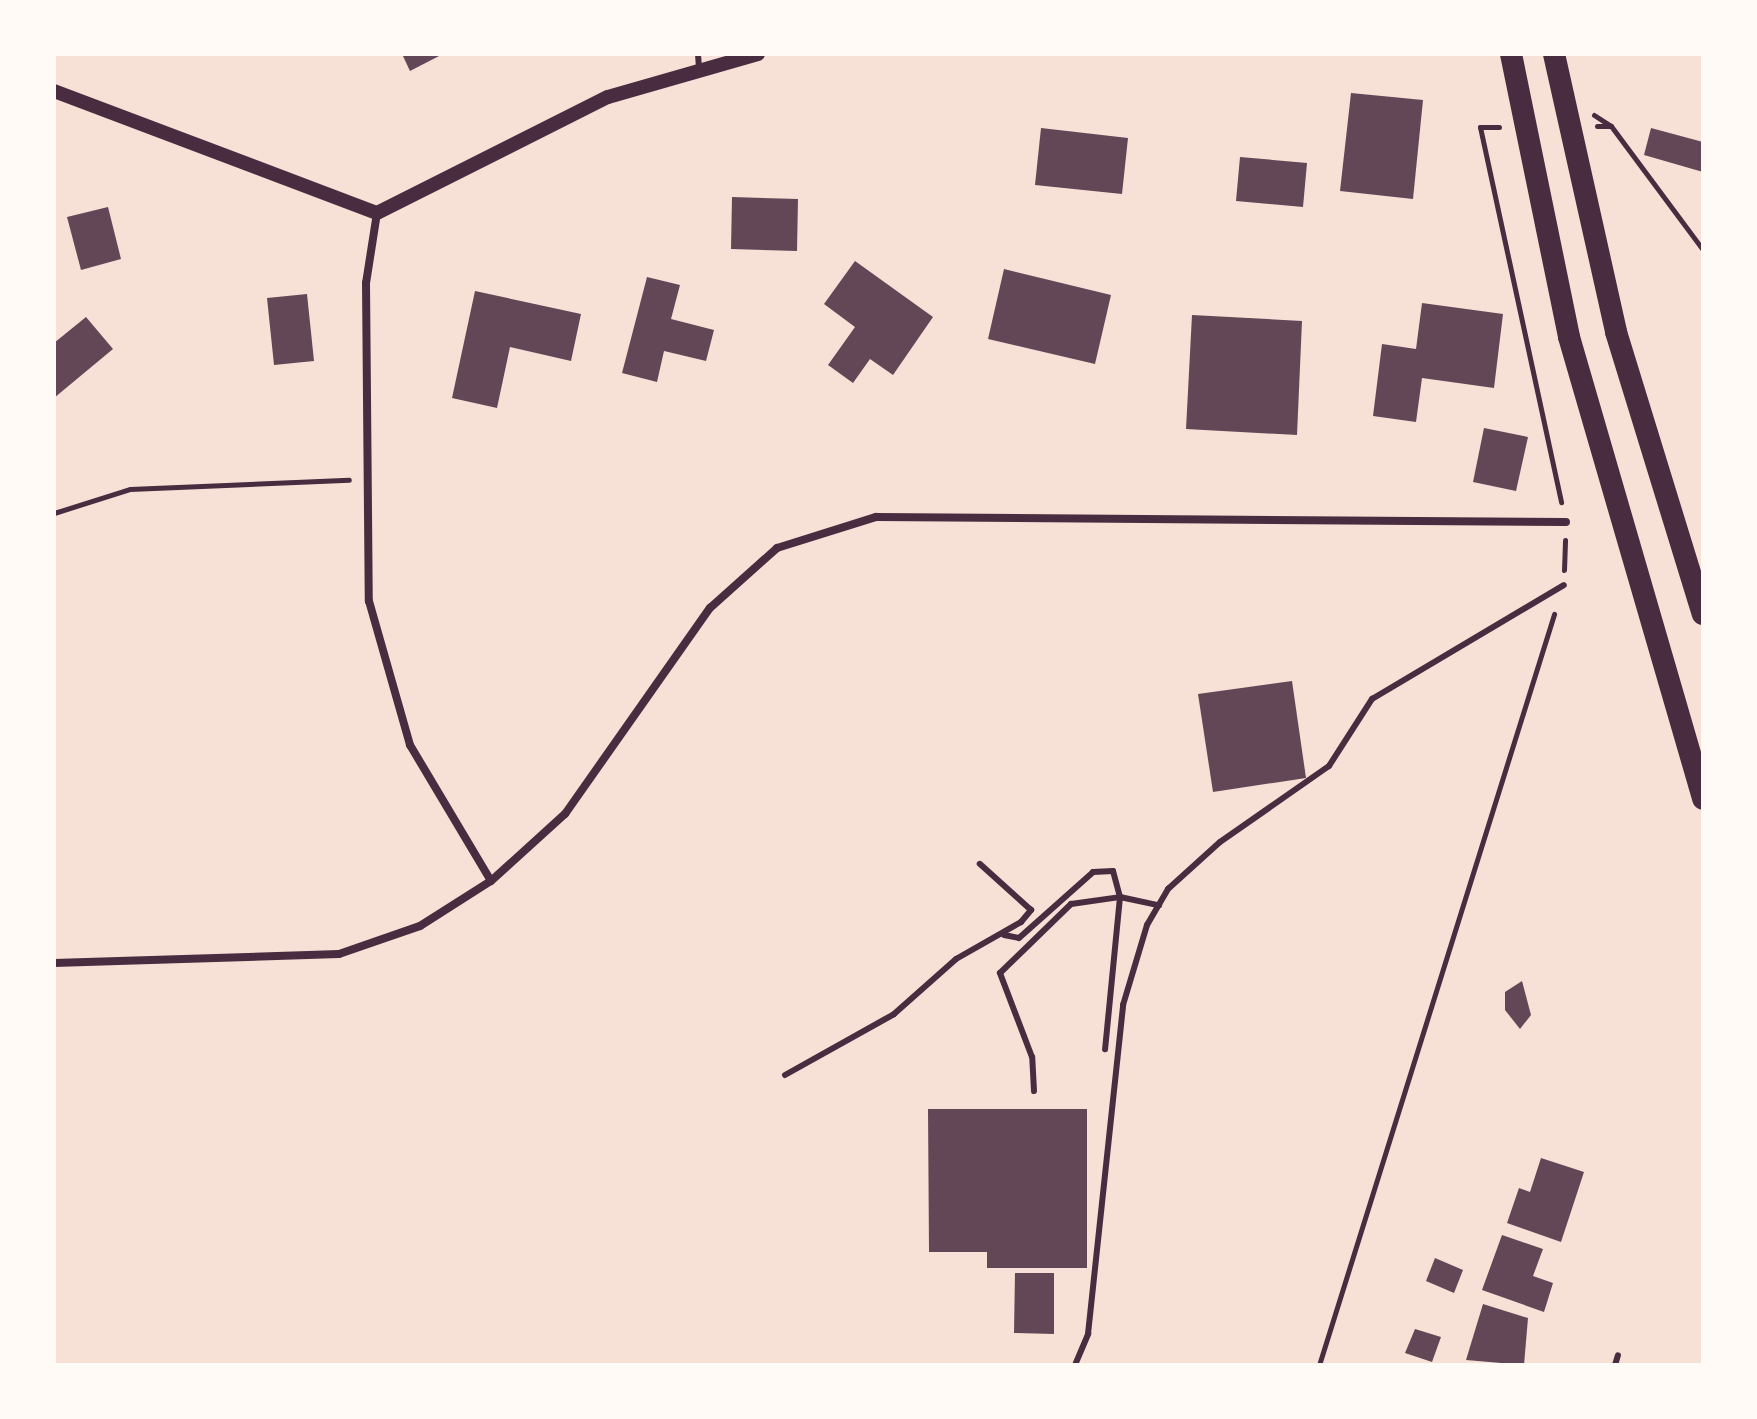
<!DOCTYPE html>
<html>
<head>
<meta charset="utf-8">
<style>
	body { margin:0 }
	#map { position:relative; width:1757px; height:1419px; overflow:hidden; background:#f7e1d7; font-family:Commissioner,sans-serif }
	div>[style] { position:absolute }
	.building>* { inset:0; background:#644757 }
	.path>* { height:5px; margin:-2.5px; padding:0 2.5px; transform-origin:2.5px; border-radius:2.5px; background:#4a2c40 }
	.service>* { height:6px; margin:-3px; padding:0 3px; transform-origin:3px; border-radius:3px; background:#4a2c40 }
	.minor>* { height:8px; margin:-4px; padding:0 4px; transform-origin:4px; border-radius:4px; background:#4a2c40 }
	.tertiary>* { height:14px; margin:-7px; padding:0 7px; transform-origin:7px; border-radius:7px; background:#4a2c40 }
	.trunk>* { height:22px; margin:-11px; padding:0 11px; transform-origin:11px; border-radius:11px; background:#4a2c40 }
	span { translate:-50% -50%; white-space:nowrap; text-align:center; line-height:1.15; -webkit-text-stroke:8px #fffaf5; paint-order:stroke }
	.frame { position:absolute; inset:0; border:56px solid #fffaf5; pointer-events:none }
</style>
</head>
<body>
<div id="map">
	<div class="building">
		<i style="clip-path:polygon(402px 54px,443px 54px,410px 71px)"></i>
		<i style="clip-path:polygon(1351px 93px,1423px 100px,1413px 199px,1340px 191px)"></i>
		<i style="clip-path:polygon(1041px 128px,1128px 138px,1122px 194px,1035px 185px)"></i>
		<i style="clip-path:polygon(1651px 128px,1703px 142px,1703px 172px,1644px 155px)"></i>
		<i style="clip-path:polygon(1240px 157px,1307px 163px,1303px 207px,1236px 201px)"></i>
		<i style="clip-path:polygon(732px 197px,798px 199px,797px 251px,731px 249px)"></i>
		<i style="clip-path:polygon(108px 207px,121px 259px,81px 270px,67px 217px)"></i>
		<i style="clip-path:polygon(855px 261px,933px 317px,893px 375px,870px 359px,853px 383px,828px 365px,855px 327px,824px 304px)"></i>
		<i style="clip-path:polygon(1004px 269px,1111px 295px,1095px 364px,988px 339px)"></i>
		<i style="clip-path:polygon(647px 277px,680px 285px,671px 319px,714px 330px,706px 361px,664px 351px,657px 382px,622px 373px)"></i>
		<i style="clip-path:polygon(475px 291px,581px 314px,571px 361px,510px 347px,497px 408px,452px 398px)"></i>
		<i style="clip-path:polygon(307px 294px,314px 361px,274px 365px,267px 298px)"></i>
		<i style="clip-path:polygon(1422px 303px,1503px 314px,1494px 388px,1422px 378px,1416px 422px,1373px 416px,1382px 344px,1416px 349px)"></i>
		<i style="clip-path:polygon(1192px 315px,1302px 321px,1297px 435px,1186px 429px)"></i>
		<i style="clip-path:polygon(86px 317px,113px 349px,54px 398px,54px 343px)"></i>
		<i style="clip-path:polygon(1484px 428px,1528px 437px,1516px 491px,1473px 482px)"></i>
		<i style="clip-path:polygon(1292px 681px,1306px 778px,1213px 792px,1198px 694px)"></i>
		<i style="clip-path:polygon(1522px 981px,1531px 1015px,1520px 1029px,1505px 1010px,1505px 992px)"></i>
		<i style="clip-path:polygon(928px 1109px,1087px 1109px,1087px 1268px,987px 1268px,987px 1252px,929px 1252px)"></i>
		<i style="clip-path:polygon(1541px 1158px,1584px 1172px,1561px 1242px,1507px 1223px,1519px 1188px,1530px 1192px)"></i>
		<i style="clip-path:polygon(1502px 1235px,1543px 1249px,1533px 1276px,1553px 1283px,1544px 1312px,1482px 1290px)"></i>
		<i style="clip-path:polygon(1435px 1258px,1463px 1270px,1454px 1293px,1426px 1281px)"></i>
		<i style="clip-path:polygon(1015px 1273px,1054px 1273px,1054px 1334px,1014px 1333px)"></i>
		<i style="clip-path:polygon(1483px 1304px,1528px 1318px,1524px 1365px,1466px 1360px)"></i>
		<i style="clip-path:polygon(1415px 1329px,1441px 1337px,1432px 1362px,1405px 1353px)"></i>
	</div>
	<div class="path">
		<i style="left:1594px;top:115px;width:20px;rotate:33deg"></i>
		<i style="left:1611px;top:126px;width:154px;rotate:53.4deg"></i>
		<i style="left:1597px;top:126px;width:14px"></i>
		<i style="left:1499px;top:127px;width:19px;rotate:180deg"></i>
		<i style="left:1480px;top:127px;width:384px;rotate:77.8deg"></i>
		<i style="left:54px;top:513px;width:80px;rotate:-17.5deg"></i>
		<i style="left:130px;top:489px;width:219px;rotate:-2.4deg"></i>
		<i style="left:1564px;top:570px;width:30px;rotate:-88deg"></i>
		<i style="left:1319px;top:1365px;width:787px;rotate:-72.62deg"></i>
	</div>
	<div class="service">
		<i style="left:698px;top:54px;width:16px;rotate:86deg"></i>
		<i style="left:1004px;top:935px;width:15px;rotate:11deg"></i>
		<i style="left:1019px;top:938px;width:99px;rotate:-41.7deg"></i>
		<i style="left:1093px;top:872px;width:20px;rotate:-3deg"></i>
		<i style="left:1113px;top:871px;width:27px;rotate:75deg"></i>
		<i style="left:1120px;top:897px;width:153px;rotate:95.6deg"></i>
		<i style="left:785px;top:1075px;width:125px;rotate:-29.2deg"></i>
		<i style="left:894px;top:1014px;width:83px;rotate:-41.6deg"></i>
		<i style="left:956px;top:959px;width:75px;rotate:-29.6deg"></i>
		<i style="left:1021px;top:922px;width:16px;rotate:-50deg"></i>
		<i style="left:1031px;top:910px;width:69px;rotate:-138deg"></i>
		<i style="left:1034px;top:1091px;width:34px;rotate:-93deg"></i>
		<i style="left:1032px;top:1057px;width:90px;rotate:-110.9deg"></i>
		<i style="left:1000px;top:973px;width:99px;rotate:-44.2deg"></i>
		<i style="left:1071px;top:904px;width:49px;rotate:-8.1deg"></i>
		<i style="left:1120px;top:897px;width:40px;rotate:12deg"></i>
		<i style="left:1075px;top:1365px;width:34px;rotate:-67deg"></i>
		<i style="left:1088px;top:1334px;width:331px;rotate:-83.9deg"></i>
		<i style="left:1123px;top:1005px;width:84px;rotate:-73.3deg"></i>
		<i style="left:1147px;top:925px;width:42px;rotate:-59.7deg"></i>
		<i style="left:1168px;top:889px;width:70px;rotate:-42.1deg"></i>
		<i style="left:1220px;top:842px;width:133px;rotate:-34.9deg"></i>
		<i style="left:1329px;top:766px;width:80px;rotate:-57.3deg"></i>
		<i style="left:1372px;top:699px;width:223px;rotate:-30.7deg"></i>
		<i style="left:1615px;top:1365px;width:10px;rotate:-73deg"></i>
	</div>
	<div class="minor">
		<i style="left:377px;top:213px;width:71px;rotate:98.9deg"></i>
		<i style="left:366px;top:283px;width:318px;rotate:89.5deg"></i>
		<i style="left:369px;top:601px;width:150px;rotate:74.1deg"></i>
		<i style="left:410px;top:745px;width:158px;rotate:59.2deg"></i>
		<i style="left:54px;top:963px;width:285px;rotate:-1.8deg"></i>
		<i style="left:339px;top:954px;width:86px;rotate:-19.1deg"></i>
		<i style="left:420px;top:926px;width:84px;rotate:-32.4deg"></i>
		<i style="left:491px;top:881px;width:100px;rotate:-42.2deg"></i>
		<i style="left:565px;top:814px;width:252px;rotate:-54.9deg"></i>
		<i style="left:710px;top:608px;width:90px;rotate:-41.8deg"></i>
		<i style="left:777px;top:548px;width:104px;rotate:-17.4deg"></i>
		<i style="left:876px;top:517px;width:690px;rotate:0.42deg"></i>
	</div>
	<div class="tertiary">
		<i style="left:54px;top:91px;width:345px;rotate:20.7deg"></i>
		<i style="left:377px;top:213px;width:258px;rotate:-26.7deg"></i>
		<i style="left:608px;top:97px;width:156px;rotate:-16deg"></i>
	</div>
	<div class="trunk">
		<i style="left:1511px;top:54px;width:289px;rotate:78.4deg"></i>
		<i style="left:1569px;top:337px;width:481px;rotate:73.8deg"></i>
		<i style="left:1554px;top:54px;width:285px;rotate:77.4deg"></i>
		<i style="left:1616px;top:332px;width:295px;rotate:72.9deg"></i>
	</div>
	<div class="frame"></div>
</div>
</body>
</html>
